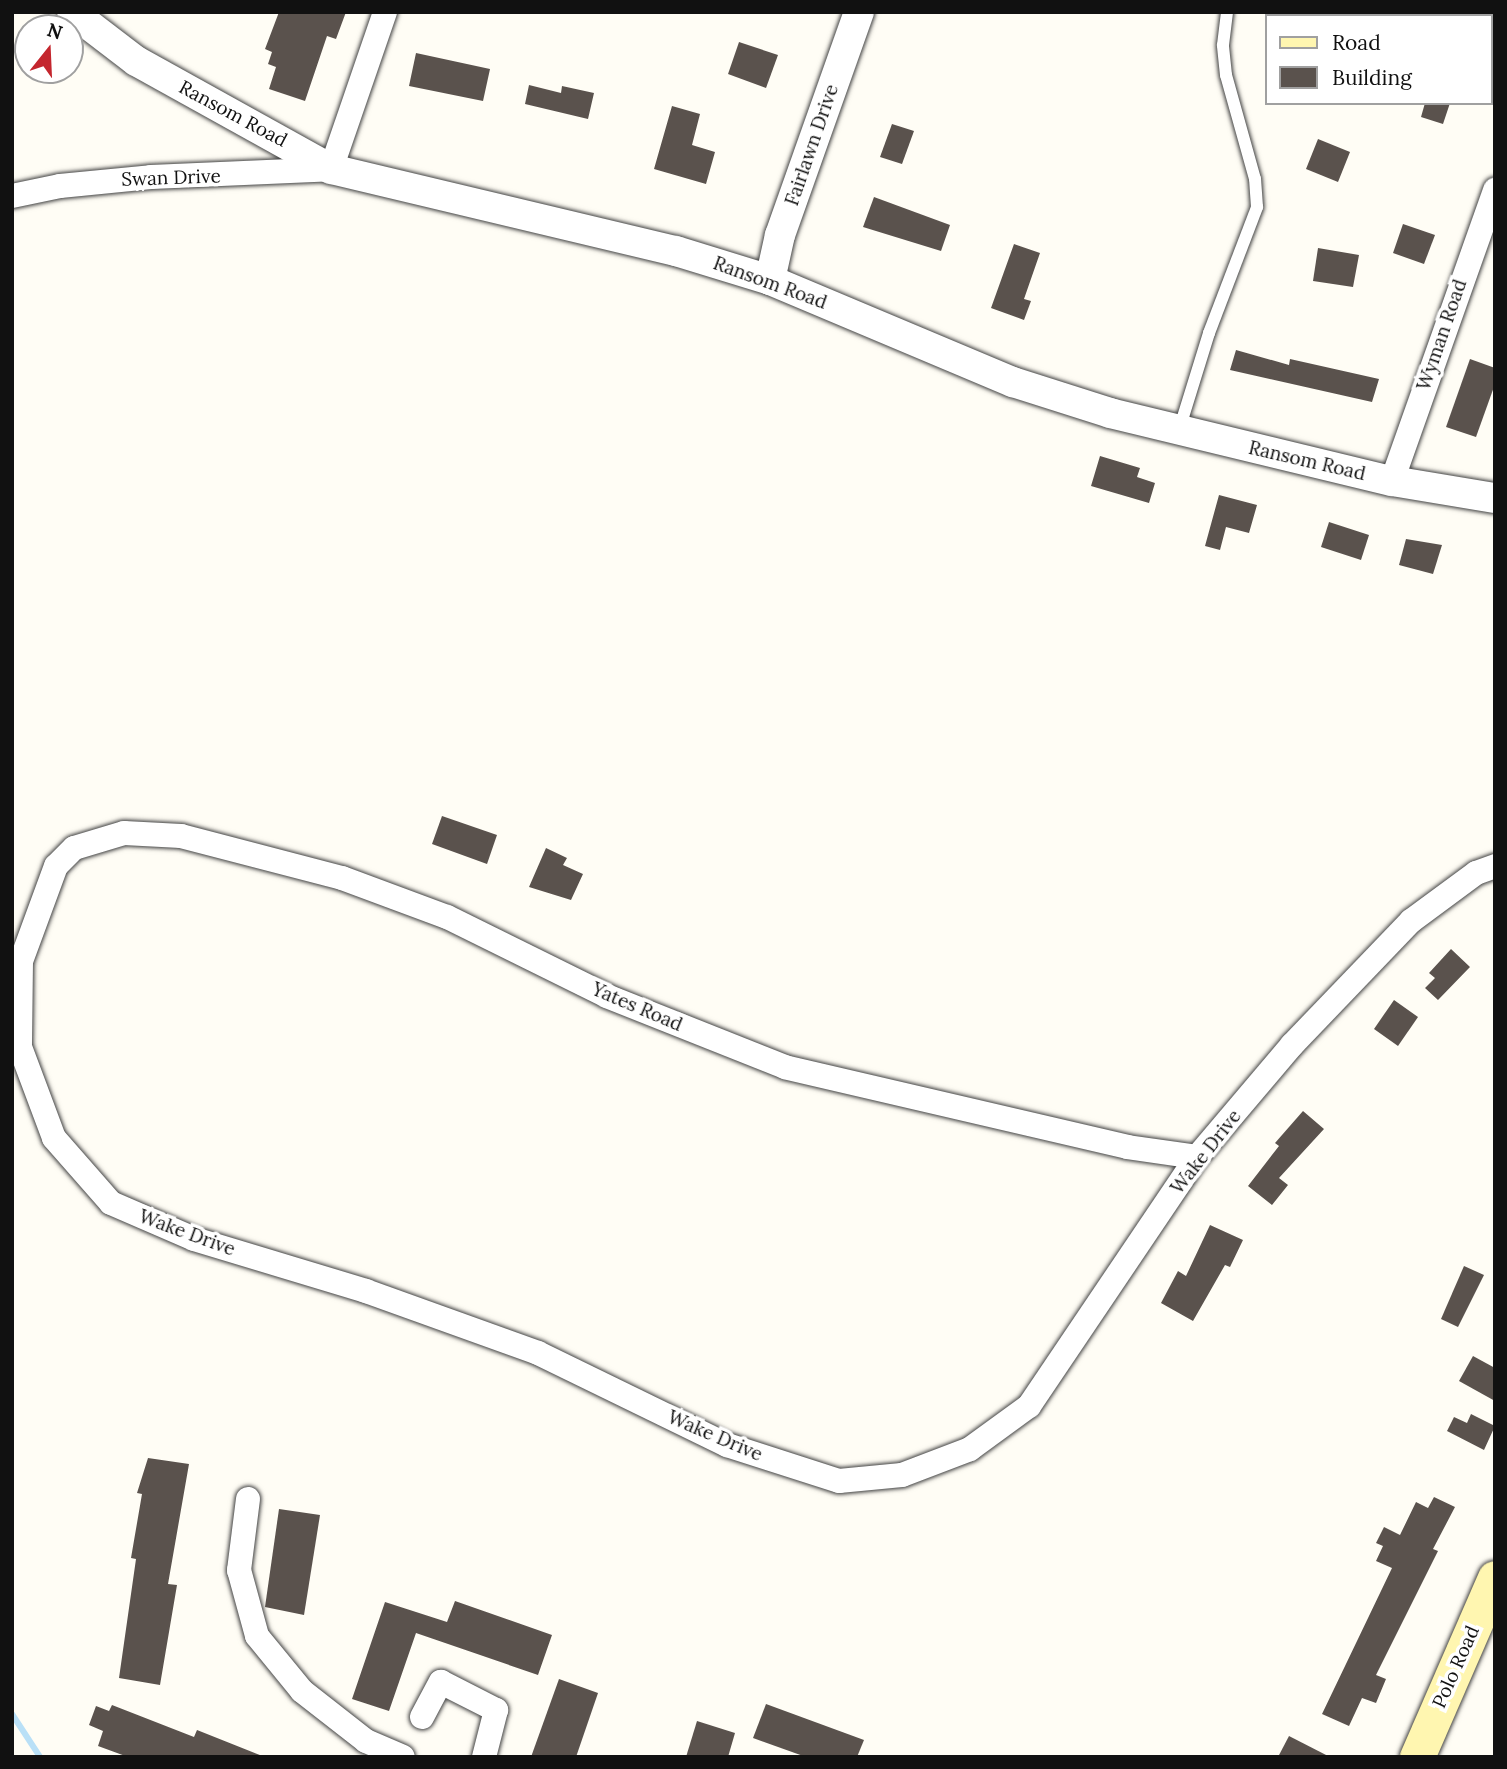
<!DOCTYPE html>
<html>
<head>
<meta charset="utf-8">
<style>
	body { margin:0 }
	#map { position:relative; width:1507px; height:1769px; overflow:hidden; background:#fffdf5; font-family:Lora,serif }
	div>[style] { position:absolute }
	.stream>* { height:6px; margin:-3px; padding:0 3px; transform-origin:3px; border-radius:3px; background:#b9e0f7 }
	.building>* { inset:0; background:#5a524d }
	.roads { filter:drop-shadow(0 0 2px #444) drop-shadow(0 0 2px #444) }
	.service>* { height:12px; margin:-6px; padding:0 6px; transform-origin:6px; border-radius:6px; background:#fff }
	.minor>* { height:24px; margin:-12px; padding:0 12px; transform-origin:12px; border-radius:12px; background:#fff }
	.tertiary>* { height:30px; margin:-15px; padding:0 15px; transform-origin:15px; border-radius:15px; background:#fff }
	.secondary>* { height:35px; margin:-17.5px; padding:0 17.5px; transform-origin:17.5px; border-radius:17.5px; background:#fff6b0 }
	span { translate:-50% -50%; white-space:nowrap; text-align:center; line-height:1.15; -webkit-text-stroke:7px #fff; paint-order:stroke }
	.street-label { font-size:19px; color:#111 }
	.frame { position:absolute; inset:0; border:14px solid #111; pointer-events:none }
	.legend { position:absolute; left:1265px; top:14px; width:228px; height:91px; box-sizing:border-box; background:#fff; border:2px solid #a0a0a0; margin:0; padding:9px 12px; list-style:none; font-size:21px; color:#111 }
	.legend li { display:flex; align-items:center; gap:14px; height:35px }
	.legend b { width:35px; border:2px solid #a0a0a0 }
	.north { position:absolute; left:14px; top:14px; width:70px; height:70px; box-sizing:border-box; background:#fff; border:2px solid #a0a0a0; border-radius:50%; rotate:18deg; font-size:19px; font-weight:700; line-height:28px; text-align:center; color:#111 }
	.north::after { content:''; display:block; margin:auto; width:24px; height:32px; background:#c4262e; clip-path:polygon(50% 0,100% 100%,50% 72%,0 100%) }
</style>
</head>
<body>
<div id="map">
	<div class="stream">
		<i style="left:12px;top:1714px;width:51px;rotate:56.9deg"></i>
	</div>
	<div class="building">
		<i style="clip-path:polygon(279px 12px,346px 12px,336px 39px,327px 36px,305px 101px,269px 89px,276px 67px,268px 64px,272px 52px,265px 49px)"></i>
		<i style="clip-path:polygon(739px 42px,778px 55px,766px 88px,728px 74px)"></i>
		<i style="clip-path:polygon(416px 53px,490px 69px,483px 101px,409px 86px)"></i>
		<i style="clip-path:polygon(529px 85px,561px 93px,562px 86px,594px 93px,588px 119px,525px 104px)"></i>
		<i style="clip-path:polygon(1425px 103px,1450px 103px,1443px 124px,1421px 117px)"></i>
		<i style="clip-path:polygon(672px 106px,700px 114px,692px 145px,715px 152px,706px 184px,654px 169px)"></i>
		<i style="clip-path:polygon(892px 124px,914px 131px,902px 164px,880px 157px)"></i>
		<i style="clip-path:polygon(1318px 139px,1350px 152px,1338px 182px,1306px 169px)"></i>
		<i style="clip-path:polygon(874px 197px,950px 225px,941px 251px,863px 227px)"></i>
		<i style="clip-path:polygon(1403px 224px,1435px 235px,1424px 264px,1393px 253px)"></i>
		<i style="clip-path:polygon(1014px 244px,1040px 253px,1024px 299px,1031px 301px,1024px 320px,991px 308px)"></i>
		<i style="clip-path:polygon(1318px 248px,1359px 255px,1353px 287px,1313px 281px)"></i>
		<i style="clip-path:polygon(1236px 350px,1289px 365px,1290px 359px,1379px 379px,1372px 402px,1230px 370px)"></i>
		<i style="clip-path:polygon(1470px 359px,1495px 368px,1495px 384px,1476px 437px,1446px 427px)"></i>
		<i style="clip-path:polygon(1100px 456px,1140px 468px,1137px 477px,1155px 483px,1149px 503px,1091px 486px)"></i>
		<i style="clip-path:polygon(1219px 495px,1257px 505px,1249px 533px,1226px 527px,1220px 550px,1205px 546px)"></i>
		<i style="clip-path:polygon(1329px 522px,1369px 535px,1361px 560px,1321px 547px)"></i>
		<i style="clip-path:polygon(1406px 539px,1442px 545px,1433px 574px,1399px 565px)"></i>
		<i style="clip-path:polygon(442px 816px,497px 835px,487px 864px,432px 844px)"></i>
		<i style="clip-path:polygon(546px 848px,567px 858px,563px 865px,583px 874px,571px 900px,529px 887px)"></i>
		<i style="clip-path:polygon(1451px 949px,1470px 967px,1438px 1000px,1425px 988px,1435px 978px,1429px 973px)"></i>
		<i style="clip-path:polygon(1394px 1000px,1418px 1017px,1398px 1046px,1374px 1029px)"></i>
		<i style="clip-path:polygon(1303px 1111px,1324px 1129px,1279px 1178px,1288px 1185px,1272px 1205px,1248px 1186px,1279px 1146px,1275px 1143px)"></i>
		<i style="clip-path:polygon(1210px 1225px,1243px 1240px,1230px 1267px,1225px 1265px,1193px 1321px,1161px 1303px,1178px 1271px,1186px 1276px)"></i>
		<i style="clip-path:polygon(1464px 1266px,1484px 1275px,1458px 1327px,1441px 1319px)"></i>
		<i style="clip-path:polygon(1473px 1356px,1495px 1368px,1495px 1401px,1459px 1381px)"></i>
		<i style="clip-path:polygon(1471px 1414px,1495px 1426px,1484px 1450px,1447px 1431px,1454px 1417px,1467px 1423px)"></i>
		<i style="clip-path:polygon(148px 1458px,189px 1464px,168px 1584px,177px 1585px,160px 1685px,119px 1678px,136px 1559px,131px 1558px,142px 1494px,137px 1493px)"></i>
		<i style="clip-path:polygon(1434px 1497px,1455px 1507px,1433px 1549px,1438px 1551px,1376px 1675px,1386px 1679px,1376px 1703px,1362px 1698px,1349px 1726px,1322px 1714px,1392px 1568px,1376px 1561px,1383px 1546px,1376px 1543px,1384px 1527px,1400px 1535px,1416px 1502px,1428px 1508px)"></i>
		<i style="clip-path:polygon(279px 1509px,320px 1515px,304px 1615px,265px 1607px)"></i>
		<i style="clip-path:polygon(455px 1601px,552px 1635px,538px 1675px,416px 1633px,389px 1711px,352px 1699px,385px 1602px,447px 1622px)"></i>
		<i style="clip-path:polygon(559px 1679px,598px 1693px,576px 1757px,531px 1757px)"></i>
		<i style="clip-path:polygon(766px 1704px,864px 1740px,857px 1757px,806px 1757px,753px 1738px)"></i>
		<i style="clip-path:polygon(112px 1705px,194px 1737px,197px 1730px,265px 1757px,128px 1757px,98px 1746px,103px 1731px,89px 1725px,96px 1706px,109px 1711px)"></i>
		<i style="clip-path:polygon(697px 1721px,735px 1733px,728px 1757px,686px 1757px)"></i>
		<i style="clip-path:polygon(1289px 1736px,1330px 1757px,1278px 1757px)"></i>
	</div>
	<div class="roads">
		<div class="service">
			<i style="left:1179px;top:430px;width:102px;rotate:-72.8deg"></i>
			<i style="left:1209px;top:333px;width:135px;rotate:-69.1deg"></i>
			<i style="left:1257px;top:207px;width:28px;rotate:-94deg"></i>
			<i style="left:1255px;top:179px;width:108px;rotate:-105.6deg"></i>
			<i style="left:1226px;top:75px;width:30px;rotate:-96deg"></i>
			<i style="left:1223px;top:45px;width:33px;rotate:-83deg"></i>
		</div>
		<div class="minor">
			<i style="left:12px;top:196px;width:49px;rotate:-11.8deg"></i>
			<i style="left:60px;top:186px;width:91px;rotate:-5.6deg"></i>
			<i style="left:151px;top:177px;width:180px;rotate:-2.5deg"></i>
			<i style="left:331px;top:169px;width:166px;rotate:-71deg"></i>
			<i style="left:1392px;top:481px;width:309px;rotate:-70.5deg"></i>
			<i style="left:1197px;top:1157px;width:70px;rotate:-171.8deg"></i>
			<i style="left:1128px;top:1147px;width:352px;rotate:-166.9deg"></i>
			<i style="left:785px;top:1067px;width:192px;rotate:-158.3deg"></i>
			<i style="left:607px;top:996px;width:178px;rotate:-153.7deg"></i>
			<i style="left:447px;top:917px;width:112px;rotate:-159.6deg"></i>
			<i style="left:342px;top:878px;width:166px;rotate:-165.4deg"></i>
			<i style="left:181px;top:836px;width:57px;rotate:-177deg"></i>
			<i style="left:124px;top:833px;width:52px;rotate:163.3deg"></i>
			<i style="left:74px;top:848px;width:25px;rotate:135deg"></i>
			<i style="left:56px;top:866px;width:101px;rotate:110.2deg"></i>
			<i style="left:21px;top:961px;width:86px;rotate:90.7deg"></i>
			<i style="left:20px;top:1047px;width:97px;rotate:69.5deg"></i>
			<i style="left:54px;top:1138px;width:86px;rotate:48.8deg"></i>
			<i style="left:111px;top:1203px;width:90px;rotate:23.4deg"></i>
			<i style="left:194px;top:1239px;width:180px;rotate:16.8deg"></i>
			<i style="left:366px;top:1291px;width:183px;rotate:19.8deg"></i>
			<i style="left:538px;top:1353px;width:210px;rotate:26deg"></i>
			<i style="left:727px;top:1445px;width:118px;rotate:17.8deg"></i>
			<i style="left:839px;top:1481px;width:63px;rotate:-5.4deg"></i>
			<i style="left:902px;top:1475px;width:73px;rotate:-20.9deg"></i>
			<i style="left:970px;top:1449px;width:73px;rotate:-36.1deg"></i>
			<i style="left:1029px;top:1406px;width:300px;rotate:-56deg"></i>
			<i style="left:1197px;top:1157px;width:147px;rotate:-49.7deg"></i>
			<i style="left:1292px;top:1045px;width:172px;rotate:-46.2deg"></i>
			<i style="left:1411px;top:921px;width:81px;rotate:-36.4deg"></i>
			<i style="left:1476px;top:873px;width:20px;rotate:-20deg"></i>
			<i style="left:248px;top:1499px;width:72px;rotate:97.2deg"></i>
			<i style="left:239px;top:1570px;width:68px;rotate:74.7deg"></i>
			<i style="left:257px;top:1636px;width:71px;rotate:50.7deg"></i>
			<i style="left:302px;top:1691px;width:81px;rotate:38deg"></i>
			<i style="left:366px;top:1741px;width:40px;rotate:23.4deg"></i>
			<i style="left:422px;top:1717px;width:40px;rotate:-62deg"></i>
			<i style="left:441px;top:1682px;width:62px;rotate:27deg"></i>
			<i style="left:496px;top:1710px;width:49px;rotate:104.3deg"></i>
		</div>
		<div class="tertiary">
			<i style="left:72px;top:12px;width:81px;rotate:37.4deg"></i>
			<i style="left:136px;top:61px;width:223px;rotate:29deg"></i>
			<i style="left:331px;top:169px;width:355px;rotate:13.4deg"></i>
			<i style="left:676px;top:251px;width:98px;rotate:17.1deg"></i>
			<i style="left:770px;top:280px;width:264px;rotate:22.8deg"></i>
			<i style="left:1013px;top:382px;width:102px;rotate:17.7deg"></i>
			<i style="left:1110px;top:413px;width:290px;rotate:13.6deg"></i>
			<i style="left:1392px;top:481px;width:104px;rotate:9.4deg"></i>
			<i style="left:770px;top:280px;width:46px;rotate:-77.5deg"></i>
			<i style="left:780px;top:235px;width:237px;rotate:-70.5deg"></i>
		</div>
		<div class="secondary">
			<i style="left:1417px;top:1757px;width:195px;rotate:-66.5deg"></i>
		</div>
	</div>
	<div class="street-label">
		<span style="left:233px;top:114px;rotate:28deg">Ransom Road</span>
		<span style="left:812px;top:145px;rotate:-71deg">Fairlawn Drive</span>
		<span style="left:171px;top:178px;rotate:-2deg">Swan Drive</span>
		<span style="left:770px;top:283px;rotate:20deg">Ransom Road</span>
		<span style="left:1442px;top:335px;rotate:-71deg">Wyman Road</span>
		<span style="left:1307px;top:461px;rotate:13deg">Ransom Road</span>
		<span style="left:637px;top:1007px;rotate:23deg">Yates Road</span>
		<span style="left:1206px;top:1152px;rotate:-52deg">Wake Drive</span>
		<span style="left:187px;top:1233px;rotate:20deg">Wake Drive</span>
		<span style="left:715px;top:1436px;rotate:23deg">Wake Drive</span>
		<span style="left:1456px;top:1667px;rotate:-66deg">Polo Road</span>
	</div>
	<div class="frame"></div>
	<ul class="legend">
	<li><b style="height:9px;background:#fff6b0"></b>Road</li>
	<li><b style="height:19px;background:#5a524d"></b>Building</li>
	</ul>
	<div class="north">N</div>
</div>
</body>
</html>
